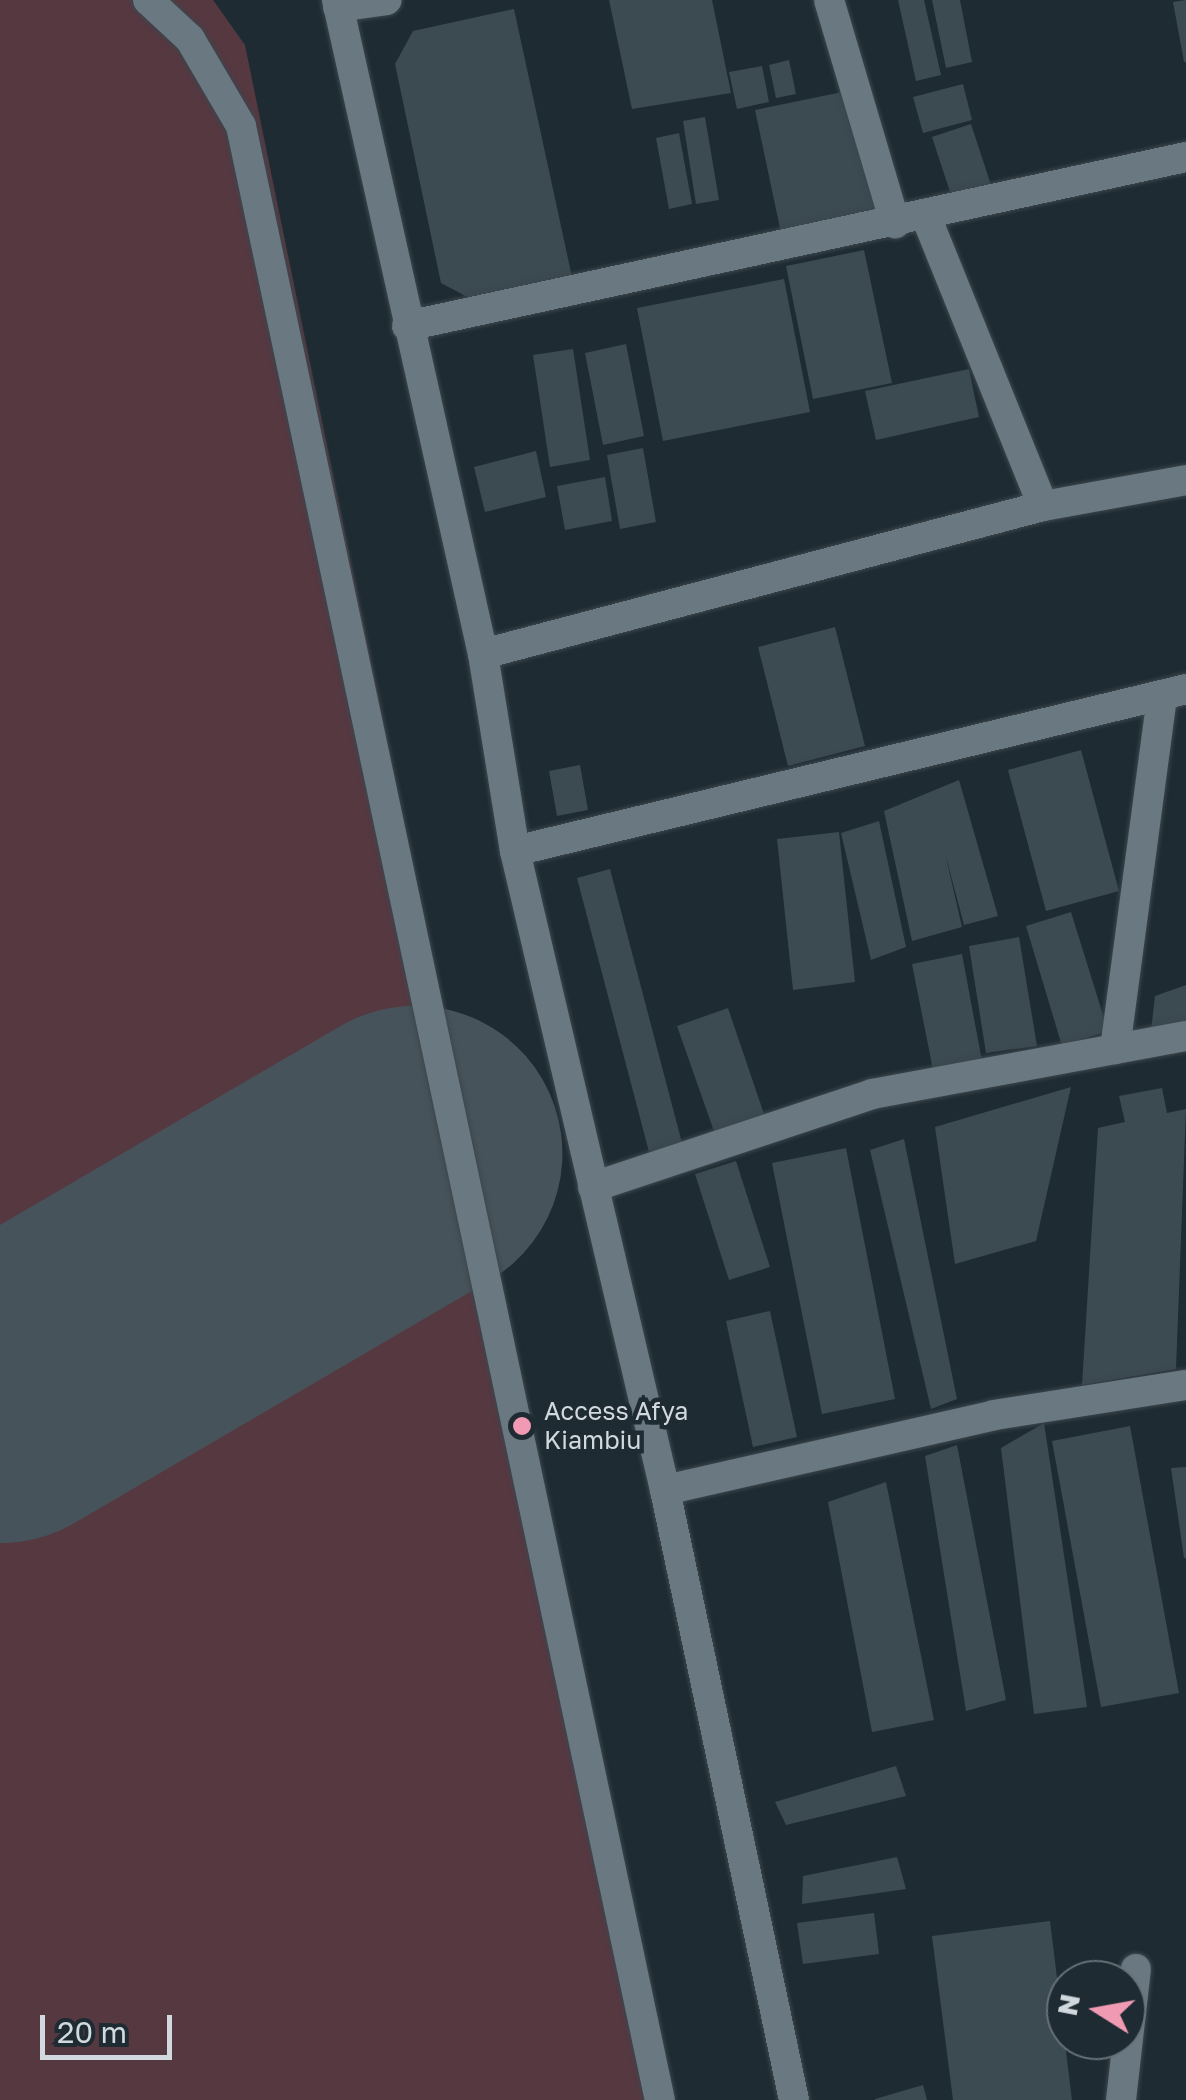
<!DOCTYPE html>
<html>
<head>
<meta charset="utf-8">
<style>
	body { margin:0 }
	#map { position:relative; width:1186px; height:2100px; overflow:hidden; background:#1e2b32; font-family:"Golos Text",sans-serif }
	div>[style] { position:absolute }
	.green>* { inset:0; background:#563841 }
	.runway>* { height:295px; margin:-147.5px; padding:0 147.5px; transform-origin:147.5px; border-radius:147.5px; background:#47535a }
	.building>* { inset:0; background:#3c4a52 }
	.roads { filter:drop-shadow(0 0 2px #3c464d) drop-shadow(0 0 2px #3c464d) }
	.minor>* { height:30px; margin:-15px; padding:0 15px; transform-origin:15px; border-radius:15px; background:#697881 }
	.dots>* { width:28px; height:28px; translate:-50% -50%; box-sizing:border-box; border:5px solid #1e2b32; border-radius:50% }
	span { translate:-50% -50%; white-space:nowrap; text-align:center; line-height:1.15; -webkit-text-stroke:9px #1e2b32; paint-order:stroke }
	.poi-label { font-size:25px; color:#d1d9de }
	.left { translate:0 -50%; text-align:left }
	.north { position:absolute; left:1046px; top:1960px; width:100px; height:100px; box-sizing:border-box; background:#1e2b32; border:2px solid #667177; border-radius:50%; rotate:281deg; font-size:28px; font-weight:700; line-height:40px; text-align:center; color:#d1d9de }
	.north::after { content:''; display:block; margin:auto; width:35px; height:45px; background:#f19ab3; clip-path:polygon(50% 0,100% 100%,50% 72%,0 100%) }
	.scale { position:absolute; left:40px; top:2015px; width:132px; height:45px; box-sizing:border-box; border:5px solid #d1d9de; border-top:0; padding-left:12px; font-size:30px; line-height:35px; white-space:nowrap; color:#d1d9de; -webkit-text-stroke:8px #1e2b32; paint-order:stroke }
</style>
</head>
<body>
<div id="map">
	<div class="green">
		<i style="clip-path:polygon(0 0,213px 0,245px 45px,665px 2100px,0 2100px)"></i>
	</div>
	<div class="runway">
		<i style="left:0;top:1395px;width:480px;rotate:-30.3deg"></i>
	</div>
	<div class="building">
		<i style="clip-path:polygon(609px 0,712px 0,731px 93px,632px 109px)"></i>
		<i style="clip-path:polygon(898px 0,924px 0,941px 75px,916px 81px)"></i>
		<i style="clip-path:polygon(932px 0,960px 0,972px 62px,946px 68px)"></i>
		<i style="clip-path:polygon(1186px 0,1186px 62px,1184px 62px,1173px 2px)"></i>
		<i style="clip-path:polygon(514px 9px,572px 277px,471px 299px,441px 283px,395px 64px,413px 31px)"></i>
		<i style="clip-path:polygon(789px 60px,796px 94px,776px 98px,769px 65px)"></i>
		<i style="clip-path:polygon(762px 66px,769px 102px,737px 109px,729px 72px)"></i>
		<i style="clip-path:polygon(963px 84px,972px 120px,923px 133px,913px 97px)"></i>
		<i style="clip-path:polygon(852px 90px,877px 213px,781px 233px,755px 110px)"></i>
		<i style="clip-path:polygon(705px 117px,719px 200px,696px 204px,683px 121px)"></i>
		<i style="clip-path:polygon(971px 124px,991px 185px,952px 198px,932px 137px)"></i>
		<i style="clip-path:polygon(679px 133px,692px 204px,669px 209px,656px 138px)"></i>
		<i style="clip-path:polygon(864px 250px,892px 383px,813px 399px,786px 266px)"></i>
		<i style="clip-path:polygon(784px 279px,810px 412px,663px 441px,637px 308px)"></i>
		<i style="clip-path:polygon(626px 344px,644px 436px,603px 445px,585px 353px)"></i>
		<i style="clip-path:polygon(573px 349px,590px 460px,550px 467px,533px 355px)"></i>
		<i style="clip-path:polygon(969px 369px,979px 417px,876px 440px,865px 391px)"></i>
		<i style="clip-path:polygon(643px 448px,656px 522px,620px 529px,607px 455px)"></i>
		<i style="clip-path:polygon(536px 451px,546px 497px,485px 512px,474px 467px)"></i>
		<i style="clip-path:polygon(605px 477px,612px 521px,565px 530px,557px 486px)"></i>
		<i style="clip-path:polygon(835px 627px,865px 746px,788px 766px,758px 647px)"></i>
		<i style="clip-path:polygon(1081px 750px,1119px 891px,1046px 911px,1008px 770px)"></i>
		<i style="clip-path:polygon(580px 765px,588px 810px,557px 816px,549px 771px)"></i>
		<i style="clip-path:polygon(959px 780px,998px 916px,964px 925px,945px 853px,962px 927px,912px 941px,884px 811px)"></i>
		<i style="clip-path:polygon(879px 821px,906px 947px,871px 960px,841px 833px)"></i>
		<i style="clip-path:polygon(839px 832px,855px 982px,793px 990px,777px 839px)"></i>
		<i style="clip-path:polygon(610px 869px,682px 1143px,649px 1152px,577px 878px)"></i>
		<i style="clip-path:polygon(1071px 912px,1108px 1031px,1062px 1046px,1026px 926px)"></i>
		<i style="clip-path:polygon(1019px 937px,1037px 1046px,986px 1053px,969px 946px)"></i>
		<i style="clip-path:polygon(962px 954px,982px 1061px,933px 1070px,912px 964px)"></i>
		<i style="clip-path:polygon(1186px 985px,1186px 1021px,1151px 1031px,1155px 996px)"></i>
		<i style="clip-path:polygon(728px 1008px,766px 1120px,716px 1137px,677px 1026px)"></i>
		<i style="clip-path:polygon(1071px 1087px,1036px 1241px,955px 1264px,935px 1127px)"></i>
		<i style="clip-path:polygon(1162px 1088px,1167px 1113px,1186px 1109px,1176px 1369px,1082px 1385px,1098px 1128px,1125px 1122px,1119px 1096px)"></i>
		<i style="clip-path:polygon(904px 1139px,957px 1399px,931px 1409px,870px 1150px)"></i>
		<i style="clip-path:polygon(846px 1148px,895px 1399px,822px 1414px,772px 1163px)"></i>
		<i style="clip-path:polygon(736px 1161px,770px 1267px,729px 1280px,695px 1174px)"></i>
		<i style="clip-path:polygon(770px 1311px,797px 1437px,753px 1447px,726px 1321px)"></i>
		<i style="clip-path:polygon(1044px 1423px,1087px 1707px,1034px 1714px,1001px 1448px)"></i>
		<i style="clip-path:polygon(1130px 1426px,1179px 1693px,1101px 1707px,1052px 1441px)"></i>
		<i style="clip-path:polygon(957px 1445px,1006px 1700px,966px 1711px,925px 1456px)"></i>
		<i style="clip-path:polygon(1186px 1467px,1186px 1558px,1184px 1558px,1171px 1468px)"></i>
		<i style="clip-path:polygon(886px 1482px,934px 1720px,872px 1732px,828px 1502px)"></i>
		<i style="clip-path:polygon(896px 1766px,906px 1796px,786px 1825px,775px 1802px)"></i>
		<i style="clip-path:polygon(897px 1857px,906px 1889px,802px 1904px,803px 1876px)"></i>
		<i style="clip-path:polygon(874px 1913px,879px 1954px,803px 1964px,797px 1923px)"></i>
		<i style="clip-path:polygon(1050px 1921px,1072px 2100px,953px 2100px,932px 1936px)"></i>
		<i style="clip-path:polygon(923px 2085px,927px 2100px,875px 2100px,875px 2099px)"></i>
	</div>
	<div class="roads">
		<div class="minor">
			<i style="left:148px;top:0;width:57px;rotate:42.9deg"></i>
			<i style="left:190px;top:39px;width:101px;rotate:59.6deg"></i>
			<i style="left:241px;top:126px;width:2018px;rotate:78.02deg"></i>
			<i style="left:337px;top:0;width:670px;rotate:77.42deg"></i>
			<i style="left:483px;top:654px;width:200px;rotate:80.8deg"></i>
			<i style="left:515px;top:851px;width:656px;rotate:76.79deg"></i>
			<i style="left:665px;top:1490px;width:623px;rotate:78.06deg"></i>
			<i style="left:829px;top:0;width:233px;rotate:73.5deg"></i>
			<i style="left:338px;top:7px;width:49px;rotate:-8.1deg"></i>
			<i style="left:925px;top:214px;width:315px;rotate:68deg"></i>
			<i style="left:407px;top:326px;width:797px;rotate:-12.24deg"></i>
			<i style="left:483px;top:654px;width:579px;rotate:-14.8deg"></i>
			<i style="left:1043px;top:506px;width:145px;rotate:-10.3deg"></i>
			<i style="left:515px;top:851px;width:690px;rotate:-13.57deg"></i>
			<i style="left:1115px;top:1049px;width:357px;rotate:-82.4deg"></i>
			<i style="left:593px;top:1187px;width:294px;rotate:-18.4deg"></i>
			<i style="left:872px;top:1094px;width:319px;rotate:-10.5deg"></i>
			<i style="left:665px;top:1490px;width:337px;rotate:-12.8deg"></i>
			<i style="left:994px;top:1415px;width:194px;rotate:-8.9deg"></i>
			<i style="left:1121px;top:2100px;width:132px;rotate:-83.5deg"></i>
		</div>
	</div>
	<div class="dots">
		<i style="left:522px;top:1426px;background:#f19ab3"></i>
	</div>
	<div class="poi-label">
		<span class="left" style="left:544px;top:1426px">Access Afya<br>Kiambiu</span>
	</div>
	<div class="north">N</div>
	<div class="scale">20 m</div>
</div>
</body>
</html>
